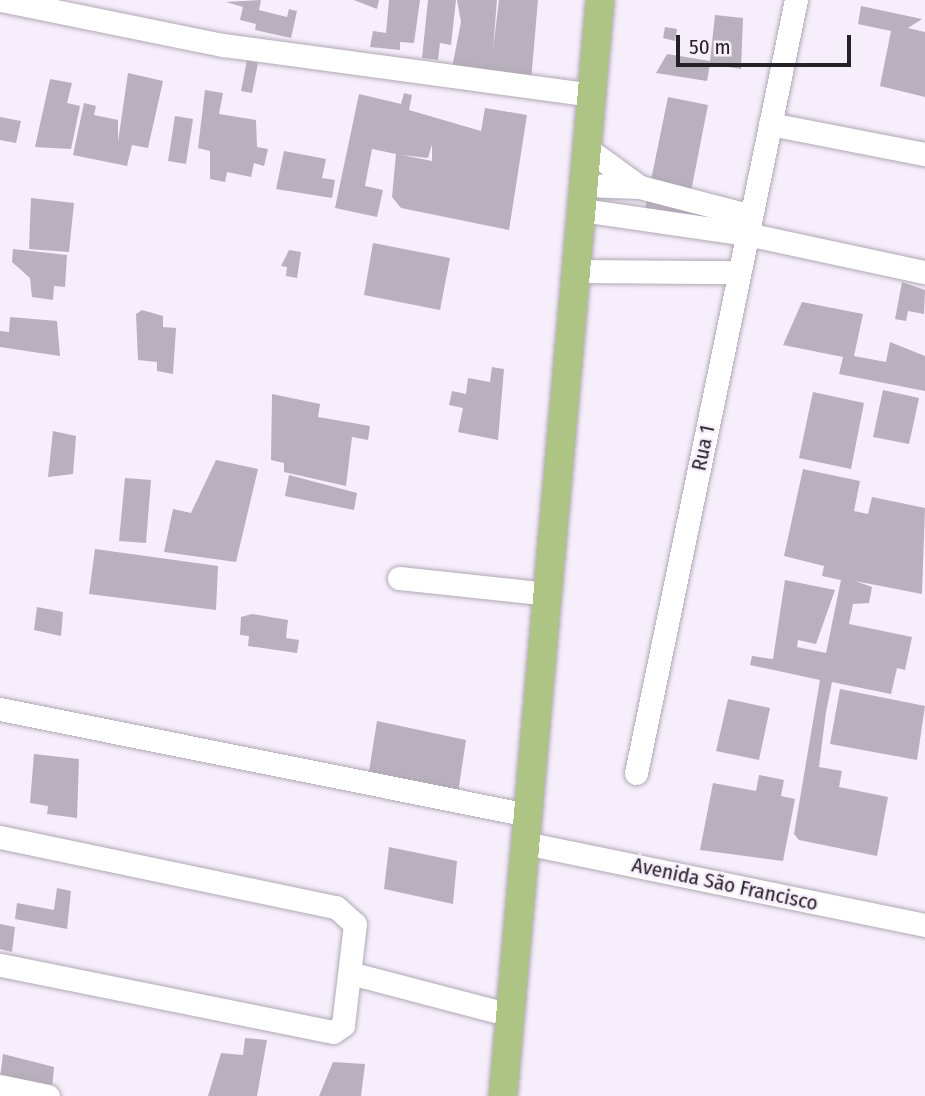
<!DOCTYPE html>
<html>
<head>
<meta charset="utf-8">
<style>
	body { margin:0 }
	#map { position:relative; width:925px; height:1096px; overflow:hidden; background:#f6eefb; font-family:"Fira Sans Condensed",sans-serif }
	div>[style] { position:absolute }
	.building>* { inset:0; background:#b8b0bd }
	.roads { filter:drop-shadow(0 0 2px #b0a8b5) drop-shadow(0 0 2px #b0a8b5) }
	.minor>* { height:23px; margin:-11.5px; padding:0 11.5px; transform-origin:11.5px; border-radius:11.5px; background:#fff }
	.major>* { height:28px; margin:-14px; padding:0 14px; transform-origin:14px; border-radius:14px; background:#aec485 }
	span { translate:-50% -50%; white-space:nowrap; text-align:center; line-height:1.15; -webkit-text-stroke:5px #f6eefb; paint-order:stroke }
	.street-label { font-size:21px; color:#252227 }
	.scale { position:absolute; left:676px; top:35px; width:175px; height:32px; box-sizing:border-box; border:4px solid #252227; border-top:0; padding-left:9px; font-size:21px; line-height:24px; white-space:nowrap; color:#252227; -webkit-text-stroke:5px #f6eefb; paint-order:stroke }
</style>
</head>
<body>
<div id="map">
	<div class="building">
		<i style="clip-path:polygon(261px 0,259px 10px,287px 17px,289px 9px,297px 11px,291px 38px,255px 30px,256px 24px,240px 20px,243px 7px,226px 2px)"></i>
		<i style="clip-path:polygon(354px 0,379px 0,377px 9px)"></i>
		<i style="clip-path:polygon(389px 0,420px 0,414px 43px,400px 42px,400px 50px,370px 47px,373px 31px,386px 33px)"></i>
		<i style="clip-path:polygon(428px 0,456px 0,451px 45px,440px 43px,438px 60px,422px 58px)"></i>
		<i style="clip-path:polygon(457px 0,497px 0,493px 49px,499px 0,538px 0,531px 81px,451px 73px,461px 22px)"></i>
		<i style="clip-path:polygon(861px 6px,922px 19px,908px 28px,925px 32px,925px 97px,880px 86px,891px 31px,858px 24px)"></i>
		<i style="clip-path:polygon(715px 15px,743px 18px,741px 69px,710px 64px,707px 81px,656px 73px,667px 54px,710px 61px)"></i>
		<i style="clip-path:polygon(665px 27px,677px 29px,675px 41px,663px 38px)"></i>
		<i style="clip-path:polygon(247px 60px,258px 63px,252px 93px,241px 91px)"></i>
		<i style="clip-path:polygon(128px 73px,163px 81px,148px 148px,132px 145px,127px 166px,73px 155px,84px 103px,96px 106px,94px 115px,118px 120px,118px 142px)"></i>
		<i style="clip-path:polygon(50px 79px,72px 83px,67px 103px,80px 106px,71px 149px,35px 147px)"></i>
		<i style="clip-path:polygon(205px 90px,223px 93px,219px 114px,256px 120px,257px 147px,268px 149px,264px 166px,254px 163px,251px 177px,227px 172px,225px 182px,210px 179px,210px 151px,198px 148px)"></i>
		<i style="clip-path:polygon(evenodd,404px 93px,412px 95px,409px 110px,481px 131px,485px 108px,527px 115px,509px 230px,401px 208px,392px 197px,396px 154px,372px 149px,365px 186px,383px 190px,377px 217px,335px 208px,359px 94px,401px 104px,404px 93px,432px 144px,432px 161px,402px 155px,428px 158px,432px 144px)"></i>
		<i style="clip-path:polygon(668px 97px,708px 105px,682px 237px,641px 229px)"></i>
		<i style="clip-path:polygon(175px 116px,193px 119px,186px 164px,168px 161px)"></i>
		<i style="clip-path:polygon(0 117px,21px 121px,16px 143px,0 140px)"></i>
		<i style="clip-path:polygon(284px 151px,326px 159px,322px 178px,335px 180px,332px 198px,276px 189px)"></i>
		<i style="clip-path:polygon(31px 198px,74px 203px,69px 252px,29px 249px)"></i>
		<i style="clip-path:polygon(373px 243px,450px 258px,440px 310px,364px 295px)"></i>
		<i style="clip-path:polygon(13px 249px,67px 255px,65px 287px,54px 286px,53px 300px,32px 297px,30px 278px,12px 262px)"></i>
		<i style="clip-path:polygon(289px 250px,301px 252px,297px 278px,286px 276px,287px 267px,281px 266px)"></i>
		<i style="clip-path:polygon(902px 282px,925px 290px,924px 314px,908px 311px,906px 321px,895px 319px)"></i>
		<i style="clip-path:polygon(802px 302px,863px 314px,854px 356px,886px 362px,890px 342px,925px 356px,925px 391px,839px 374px,843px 357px,783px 345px)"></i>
		<i style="clip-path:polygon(142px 310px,163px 316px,163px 327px,176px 328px,173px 374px,157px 371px,157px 362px,138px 360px,136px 314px)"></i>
		<i style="clip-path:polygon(10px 317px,57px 321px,60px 356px,0 347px,0 331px,9px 332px)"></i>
		<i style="clip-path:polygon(492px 367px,504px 369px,498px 440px,458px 432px,463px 408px,449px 405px,452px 391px,466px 394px,468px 378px,490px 382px)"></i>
		<i style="clip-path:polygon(883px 390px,919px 398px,909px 444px,873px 437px)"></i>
		<i style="clip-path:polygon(813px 392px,864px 403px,851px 469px,799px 458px)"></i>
		<i style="clip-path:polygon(272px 394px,320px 404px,318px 417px,370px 426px,368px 440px,352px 437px,346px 486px,284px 472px,284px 463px,271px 460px)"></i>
		<i style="clip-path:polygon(53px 431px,76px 436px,73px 474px,48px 477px)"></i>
		<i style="clip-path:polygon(216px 460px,258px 469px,236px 562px,164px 552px,173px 509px,191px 513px)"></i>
		<i style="clip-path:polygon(803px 469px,860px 481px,854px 511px,868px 514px,872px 497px,925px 508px,922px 594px,855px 581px,872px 587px,869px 603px,853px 604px,849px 624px,912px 637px,905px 670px,897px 668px,891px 694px,832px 682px,826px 712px,819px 767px,842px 771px,839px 787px,888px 797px,877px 856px,799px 840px,794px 834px,820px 680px,750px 665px,752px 656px,773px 659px,785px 580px,835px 590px,816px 644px,798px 640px,797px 647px,826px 653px,841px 580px,822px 576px,824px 566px,784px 556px)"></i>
		<i style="clip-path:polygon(289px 475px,357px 493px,354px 510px,285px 496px)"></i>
		<i style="clip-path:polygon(125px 478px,151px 480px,146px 543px,119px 541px)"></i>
		<i style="clip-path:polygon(95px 549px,218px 566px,216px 610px,89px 594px)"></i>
		<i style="clip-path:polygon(37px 607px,63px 612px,61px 636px,34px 630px)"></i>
		<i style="clip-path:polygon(252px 614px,288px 620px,286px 638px,299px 640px,297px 653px,248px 646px,249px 636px,240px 635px,241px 617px)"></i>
		<i style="clip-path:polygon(840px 689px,925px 706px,917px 760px,830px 744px)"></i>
		<i style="clip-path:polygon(728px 699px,770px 708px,759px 760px,716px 751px)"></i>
		<i style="clip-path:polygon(377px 721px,466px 740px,458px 793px,368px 778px)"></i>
		<i style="clip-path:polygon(34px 754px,79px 759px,77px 818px,47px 814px,48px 806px,30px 803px)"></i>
		<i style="clip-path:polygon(759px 775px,784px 780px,781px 796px,795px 799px,783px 861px,700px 850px,713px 783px,756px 791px)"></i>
		<i style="clip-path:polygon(389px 847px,457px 861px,453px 904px,384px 889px)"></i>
		<i style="clip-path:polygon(57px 888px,71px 891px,67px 929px,15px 919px,17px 903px,54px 910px)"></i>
		<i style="clip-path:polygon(0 924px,15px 927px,12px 952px,0 949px)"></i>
		<i style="clip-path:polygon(245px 1038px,267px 1040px,257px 1096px,208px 1096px,221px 1053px,243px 1055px)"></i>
		<i style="clip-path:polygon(3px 1054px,54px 1067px,52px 1089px,0 1079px)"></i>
		<i style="clip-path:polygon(333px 1062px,365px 1064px,361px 1096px,319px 1096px)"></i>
	</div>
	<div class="roads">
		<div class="minor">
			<i style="left:1px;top:0;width:227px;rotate:11.5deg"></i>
			<i style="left:223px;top:45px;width:373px;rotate:7.7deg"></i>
			<i style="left:770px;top:124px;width:158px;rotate:11deg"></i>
			<i style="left:589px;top:150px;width:63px;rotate:36deg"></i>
			<i style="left:585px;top:185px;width:55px;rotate:2.1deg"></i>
			<i style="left:640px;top:187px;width:115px;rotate:14.6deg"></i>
			<i style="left:582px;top:210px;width:167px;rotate:8.3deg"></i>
			<i style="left:747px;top:234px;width:182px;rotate:12.1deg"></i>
			<i style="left:577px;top:271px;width:162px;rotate:0.4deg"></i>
			<i style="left:399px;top:578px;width:150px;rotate:6.1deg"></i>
			<i style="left:0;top:709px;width:539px;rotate:11.35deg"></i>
			<i style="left:636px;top:773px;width:789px;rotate:-78.31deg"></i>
			<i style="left:0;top:837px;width:343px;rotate:11.8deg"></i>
			<i style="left:336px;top:907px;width:25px;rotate:42deg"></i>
			<i style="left:355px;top:924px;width:102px;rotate:96.8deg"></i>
			<i style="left:343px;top:1025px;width:12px;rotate:145deg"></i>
			<i style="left:333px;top:1032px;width:340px;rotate:-168.6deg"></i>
			<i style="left:525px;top:843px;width:408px;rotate:11.6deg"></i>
			<i style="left:350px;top:973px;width:165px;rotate:14.7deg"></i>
			<i style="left:0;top:1086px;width:49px;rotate:11.8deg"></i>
		</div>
		<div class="major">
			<i style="left:503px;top:1096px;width:1100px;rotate:-84.94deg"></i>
		</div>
	</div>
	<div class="street-label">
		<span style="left:703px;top:448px;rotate:-78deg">Rua 1</span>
		<span style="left:725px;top:884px;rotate:12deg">Avenida São Francisco</span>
	</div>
	<div class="scale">50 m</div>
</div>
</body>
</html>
